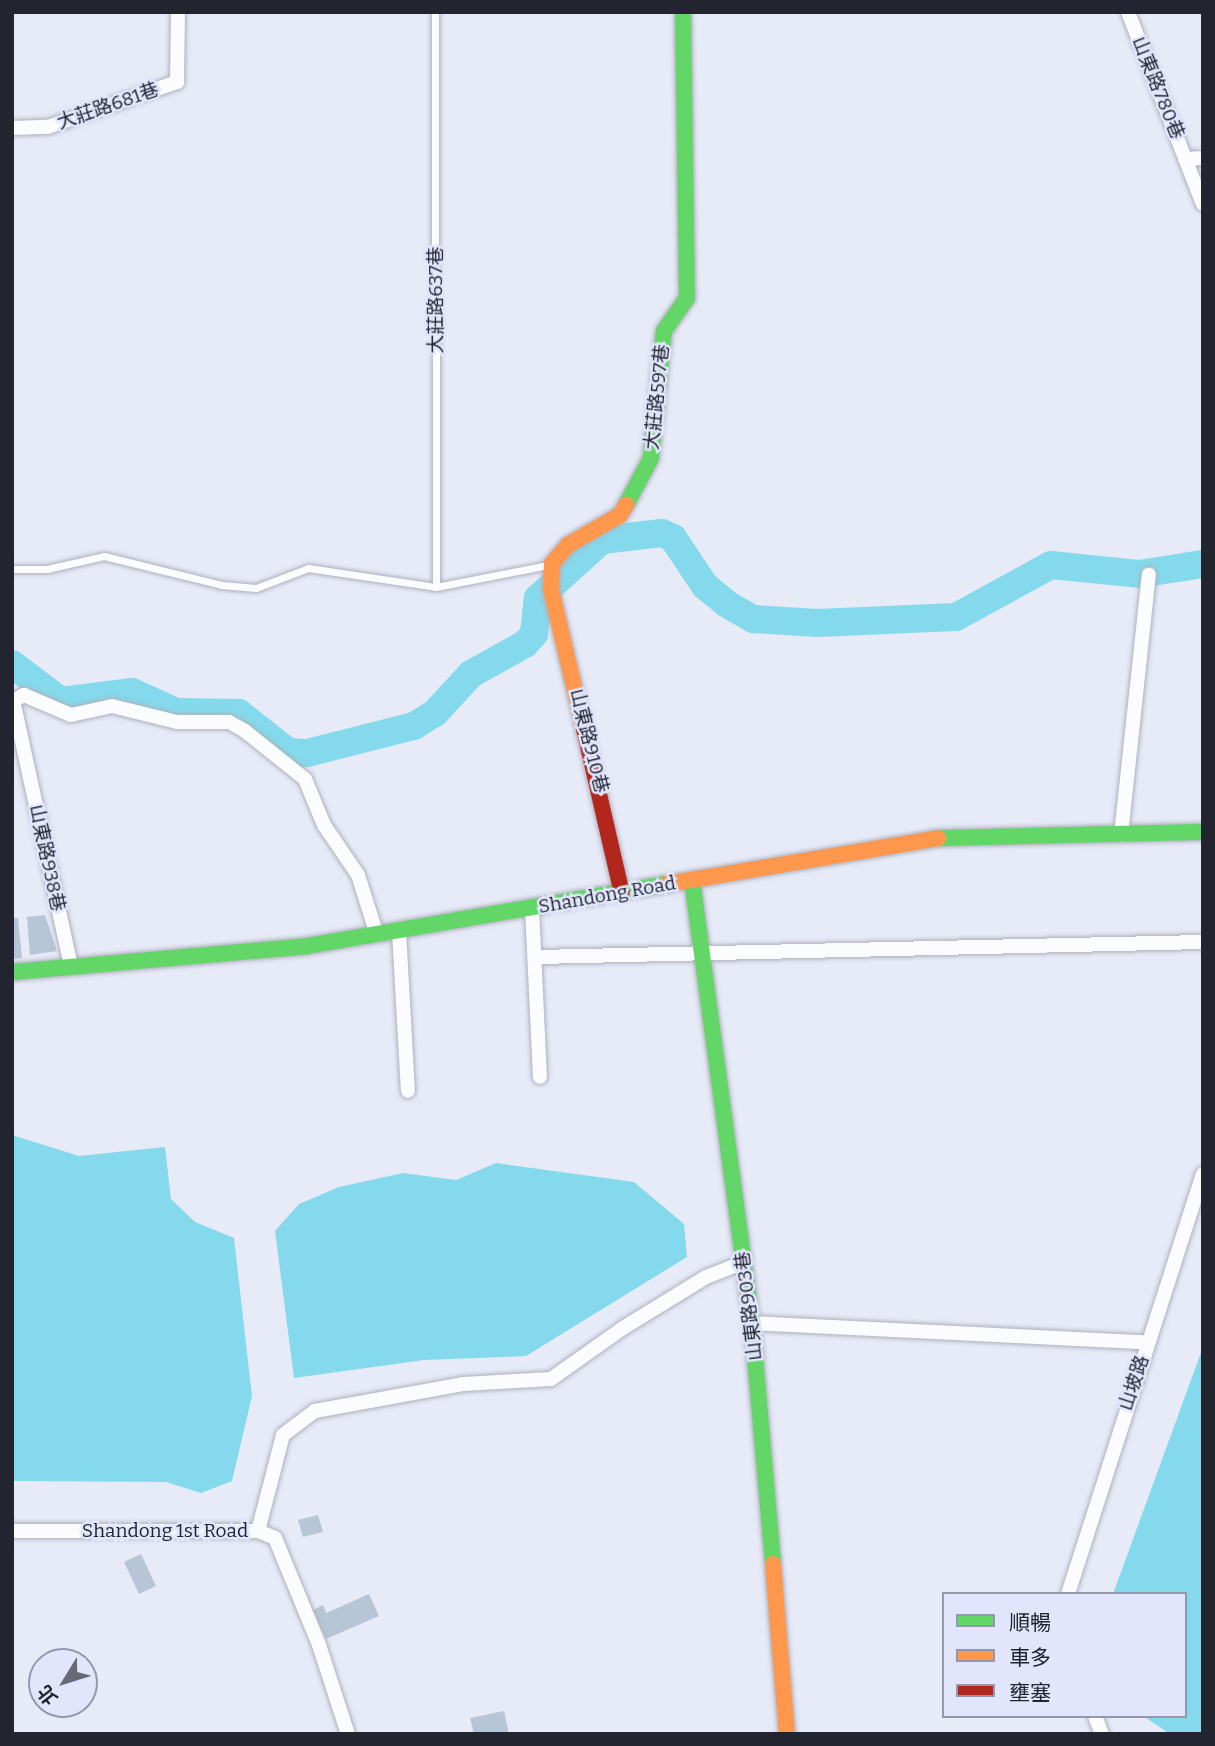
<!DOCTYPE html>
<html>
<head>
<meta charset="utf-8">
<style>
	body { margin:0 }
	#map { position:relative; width:1215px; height:1746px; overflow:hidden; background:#e7eaf7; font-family:Bitter,"Noto Sans TC",serif }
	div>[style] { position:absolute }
	.water>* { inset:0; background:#84daec }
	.river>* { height:28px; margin:-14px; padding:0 14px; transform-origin:14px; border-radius:14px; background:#84daec }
	.building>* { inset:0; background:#b7c6d7 }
	.roads { filter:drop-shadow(0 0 2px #aeb1bc) drop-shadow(0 0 2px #aeb1bc) }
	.lane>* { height:7px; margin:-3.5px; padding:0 3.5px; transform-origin:3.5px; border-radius:3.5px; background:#fbfcfe }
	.street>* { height:14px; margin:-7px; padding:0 7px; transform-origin:7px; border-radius:7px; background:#fbfcfe }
	.fast>* { height:16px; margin:-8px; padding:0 8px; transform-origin:8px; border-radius:8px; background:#63d668 }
	.slow>* { height:16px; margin:-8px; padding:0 8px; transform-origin:8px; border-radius:8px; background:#ff974d }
	.jam>* { height:16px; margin:-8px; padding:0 8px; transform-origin:8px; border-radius:8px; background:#b3261e }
	span { translate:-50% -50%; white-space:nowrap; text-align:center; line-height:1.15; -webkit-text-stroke:5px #e1e6fd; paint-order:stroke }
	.street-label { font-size:19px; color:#22242f }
	.frame { position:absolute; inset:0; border:14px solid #22242f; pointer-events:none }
	.legend { position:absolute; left:942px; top:1592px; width:245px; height:126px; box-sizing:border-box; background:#e1e6fd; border:2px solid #9598ab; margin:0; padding:9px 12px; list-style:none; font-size:21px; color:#22242f }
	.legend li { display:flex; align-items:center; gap:14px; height:35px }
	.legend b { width:35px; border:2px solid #9598ab }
	.north { position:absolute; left:28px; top:1648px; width:70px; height:70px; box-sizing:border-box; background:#e1e6fd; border:2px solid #9598ab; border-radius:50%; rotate:232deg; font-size:19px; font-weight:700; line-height:28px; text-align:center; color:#22242f }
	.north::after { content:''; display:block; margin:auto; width:24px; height:32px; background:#676975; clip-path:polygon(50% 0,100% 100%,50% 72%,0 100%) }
</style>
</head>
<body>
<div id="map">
	<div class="water">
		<i style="clip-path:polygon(12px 1135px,79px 1156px,165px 1147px,171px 1199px,195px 1222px,234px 1238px,252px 1396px,232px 1481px,201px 1493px,166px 1482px,12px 1481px)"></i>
		<i style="clip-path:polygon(496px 1163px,634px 1182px,684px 1224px,687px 1257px,526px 1356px,424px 1360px,294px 1378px,275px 1231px,299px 1204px,339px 1187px,403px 1173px,456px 1180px)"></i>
		<i style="clip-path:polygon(1203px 1347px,1203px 1734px,1170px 1734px,1143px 1716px,1185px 1716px,1185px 1594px,1113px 1594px)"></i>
	</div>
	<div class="river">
		<i style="left:12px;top:664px;width:61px;rotate:37.1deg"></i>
		<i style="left:61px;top:701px;width:72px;rotate:-7.2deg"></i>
		<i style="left:132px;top:692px;width:48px;rotate:24.4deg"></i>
		<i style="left:176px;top:712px;width:63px;rotate:0.9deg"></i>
		<i style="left:239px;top:713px;width:63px;rotate:38.5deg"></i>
		<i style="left:288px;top:752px;width:19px;rotate:3deg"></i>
		<i style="left:307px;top:753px;width:110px;rotate:-14.2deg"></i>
		<i style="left:414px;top:726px;width:25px;rotate:-32deg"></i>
		<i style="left:435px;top:713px;width:53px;rotate:-47.3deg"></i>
		<i style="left:471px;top:674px;width:62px;rotate:-29.1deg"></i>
		<i style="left:525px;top:644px;width:13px;rotate:-48deg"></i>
		<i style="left:534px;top:634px;width:36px;rotate:-84deg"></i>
		<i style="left:538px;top:598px;width:86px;rotate:-42.2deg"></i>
		<i style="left:602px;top:540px;width:60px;rotate:-6.7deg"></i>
		<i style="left:662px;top:533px;width:12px;rotate:24deg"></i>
		<i style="left:673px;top:538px;width:58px;rotate:56.3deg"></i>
		<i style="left:705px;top:586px;width:28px;rotate:39deg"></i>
		<i style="left:727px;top:604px;width:30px;rotate:30deg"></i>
		<i style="left:753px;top:619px;width:64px;rotate:3.6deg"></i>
		<i style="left:817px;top:623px;width:139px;rotate:-2.5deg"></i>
		<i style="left:956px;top:617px;width:108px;rotate:-28.7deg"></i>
		<i style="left:1051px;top:565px;width:88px;rotate:5.8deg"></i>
		<i style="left:1139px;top:574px;width:65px;rotate:-8.9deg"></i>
	</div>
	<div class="building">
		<i style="clip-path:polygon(45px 915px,57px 951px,30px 955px,27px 917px)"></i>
		<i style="clip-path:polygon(12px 918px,18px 918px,22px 958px,12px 959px)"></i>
		<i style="clip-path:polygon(318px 1515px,323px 1532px,303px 1537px,298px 1520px)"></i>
		<i style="clip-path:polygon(141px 1554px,156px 1586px,139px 1594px,124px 1562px)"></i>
		<i style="clip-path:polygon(369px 1594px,379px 1616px,326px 1639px,313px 1610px,323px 1605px,326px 1613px)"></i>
		<i style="clip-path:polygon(504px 1711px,509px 1734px,474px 1734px,470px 1718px)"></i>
	</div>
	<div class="roads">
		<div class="lane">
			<i style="left:435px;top:12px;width:575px;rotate:89.9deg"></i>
			<i style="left:12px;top:569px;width:35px"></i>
			<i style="left:47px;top:569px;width:58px;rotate:-12.8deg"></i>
			<i style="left:104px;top:556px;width:122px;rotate:13.8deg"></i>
			<i style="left:222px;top:585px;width:34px;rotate:5deg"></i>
			<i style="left:256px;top:588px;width:56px;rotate:-21deg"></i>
			<i style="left:308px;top:568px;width:129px;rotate:8.4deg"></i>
			<i style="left:436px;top:587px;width:114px;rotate:-11.1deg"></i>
		</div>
		<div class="street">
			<i style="left:1128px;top:12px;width:206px;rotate:68.7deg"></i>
			<i style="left:12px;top:128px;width:36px;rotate:-2deg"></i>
			<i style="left:48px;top:127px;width:137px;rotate:-19.2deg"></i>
			<i style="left:177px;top:82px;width:70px;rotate:-89.2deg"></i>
			<i style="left:1185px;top:159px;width:18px;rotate:-3deg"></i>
			<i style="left:1121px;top:835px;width:262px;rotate:-83.9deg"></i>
			<i style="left:532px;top:908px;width:169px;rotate:87.3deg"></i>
			<i style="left:399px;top:931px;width:160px;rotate:86.8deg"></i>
			<i style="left:537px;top:957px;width:666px;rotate:-1.29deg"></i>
			<i style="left:71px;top:966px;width:271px;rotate:-102.3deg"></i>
			<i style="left:13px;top:701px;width:13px;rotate:-29deg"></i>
			<i style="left:24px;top:695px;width:51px;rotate:23.1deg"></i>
			<i style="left:71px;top:715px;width:42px;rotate:-12.4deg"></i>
			<i style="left:112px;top:706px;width:67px;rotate:13.8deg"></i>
			<i style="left:177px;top:722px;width:52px"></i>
			<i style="left:229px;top:722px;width:18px;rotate:29deg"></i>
			<i style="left:245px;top:731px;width:77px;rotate:38.7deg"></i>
			<i style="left:305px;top:779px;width:50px;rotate:67.6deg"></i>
			<i style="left:324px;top:825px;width:60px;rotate:55.8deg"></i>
			<i style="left:358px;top:875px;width:63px;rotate:72.4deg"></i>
			<i style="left:752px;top:1323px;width:395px;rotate:2.8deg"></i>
			<i style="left:12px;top:1531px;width:246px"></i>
			<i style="left:258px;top:1531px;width:18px;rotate:22deg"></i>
			<i style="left:275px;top:1538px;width:116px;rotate:67.6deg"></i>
			<i style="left:319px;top:1645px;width:94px;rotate:72deg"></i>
			<i style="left:258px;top:1531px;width:99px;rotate:-75.4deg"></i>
			<i style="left:283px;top:1435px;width:40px;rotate:-37deg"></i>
			<i style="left:315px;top:1411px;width:150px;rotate:-10.3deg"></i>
			<i style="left:463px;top:1384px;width:88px;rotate:-3.3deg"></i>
			<i style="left:551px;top:1379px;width:88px;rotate:-35.3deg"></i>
			<i style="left:623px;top:1328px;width:97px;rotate:-31.6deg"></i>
			<i style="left:706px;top:1277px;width:41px;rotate:-21.5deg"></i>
			<i style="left:1068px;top:1594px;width:441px;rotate:-72.2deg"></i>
			<i style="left:1095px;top:1716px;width:19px;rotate:69deg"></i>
		</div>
		<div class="fast">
			<i style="left:626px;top:505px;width:53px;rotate:-62deg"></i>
			<i style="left:651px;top:458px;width:128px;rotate:-84.2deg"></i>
			<i style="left:664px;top:331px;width:40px;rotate:-55.1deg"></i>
			<i style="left:687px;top:298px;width:286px;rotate:-90.8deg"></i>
			<i style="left:938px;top:838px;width:265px;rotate:-1.3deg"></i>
			<i style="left:692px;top:880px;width:447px;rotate:82.3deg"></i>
			<i style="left:752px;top:1323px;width:242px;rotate:85deg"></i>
			<i style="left:12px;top:972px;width:296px;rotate:-5deg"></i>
			<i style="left:307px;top:946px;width:365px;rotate:-9.8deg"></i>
		</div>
		<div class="slow">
			<i style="left:584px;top:729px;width:144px;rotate:-103.3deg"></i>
			<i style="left:551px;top:589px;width:25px;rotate:-88deg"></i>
			<i style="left:552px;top:564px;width:25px;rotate:-50deg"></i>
			<i style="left:568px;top:545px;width:60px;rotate:-30deg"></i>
			<i style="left:620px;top:515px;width:12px;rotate:-59deg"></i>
			<i style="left:667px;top:884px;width:275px;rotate:-9.6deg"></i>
			<i style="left:773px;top:1564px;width:171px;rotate:85.3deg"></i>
		</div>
		<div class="jam">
			<i style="left:584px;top:729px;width:168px;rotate:77deg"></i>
		</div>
	</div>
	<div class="street-label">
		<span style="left:1158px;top:88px;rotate:68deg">山東路780巷</span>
		<span style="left:108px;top:106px;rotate:-19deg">大莊路681巷</span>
		<span style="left:436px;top:300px;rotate:-90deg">大莊路637巷</span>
		<span style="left:657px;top:397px;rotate:-84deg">大莊路597巷</span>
		<span style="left:589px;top:741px;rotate:76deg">山東路910巷</span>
		<span style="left:47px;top:858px;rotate:78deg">山東路938巷</span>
		<span style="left:607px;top:895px;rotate:-10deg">Shandong Road</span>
		<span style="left:749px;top:1306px;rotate:-97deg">山東路903巷</span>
		<span style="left:1134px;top:1383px;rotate:-72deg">山坡路</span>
		<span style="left:165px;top:1531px">Shandong 1st Road</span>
	</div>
	<div class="frame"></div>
	<ul class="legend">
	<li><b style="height:9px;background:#63d668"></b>順暢</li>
	<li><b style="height:9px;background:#ff974d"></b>車多</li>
	<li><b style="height:9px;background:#b3261e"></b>壅塞</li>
	</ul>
	<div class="north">北</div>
</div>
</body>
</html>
